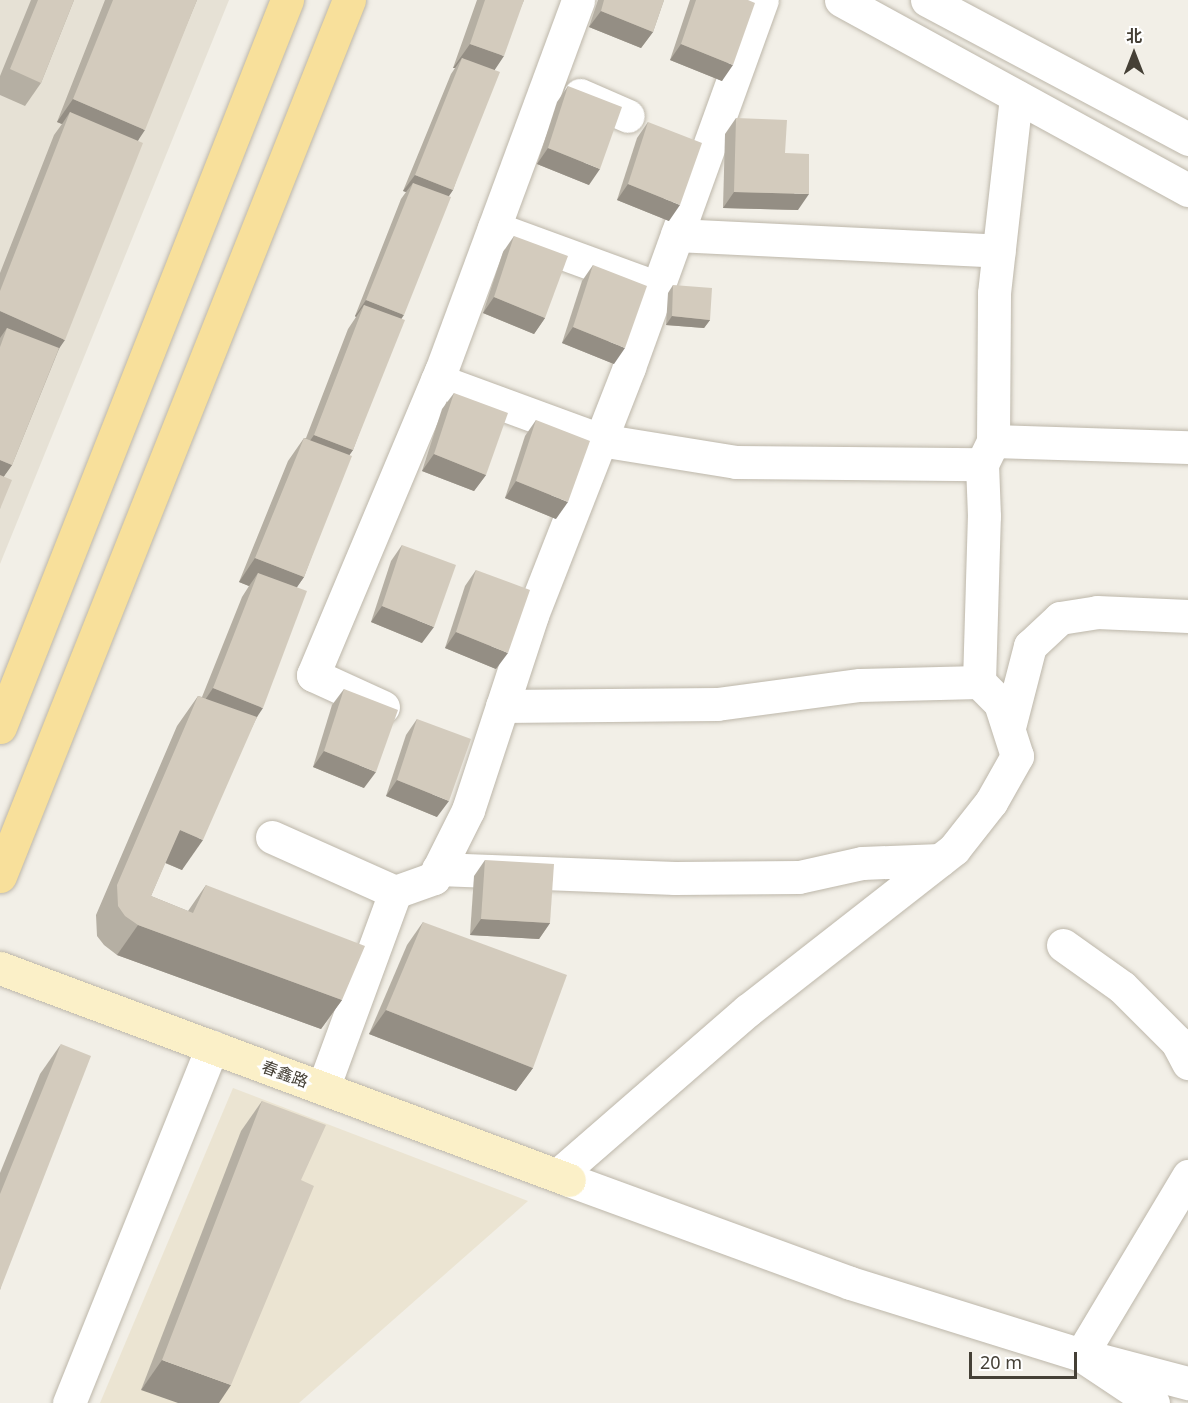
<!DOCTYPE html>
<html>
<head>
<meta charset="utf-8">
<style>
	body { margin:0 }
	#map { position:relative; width:1188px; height:1403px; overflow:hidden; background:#f2efe7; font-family:"Noto Sans","Noto Sans SC",sans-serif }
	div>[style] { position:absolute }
	.residential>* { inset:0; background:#e6e1d5 }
	.education>* { inset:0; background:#ebe4d2 }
	.roads { filter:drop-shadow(0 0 2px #bdb7aa) drop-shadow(0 0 2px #bdb7aa) }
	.minor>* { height:33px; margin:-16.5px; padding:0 16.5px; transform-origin:16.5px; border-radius:16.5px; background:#fff }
	.secondary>* { height:33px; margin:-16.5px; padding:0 16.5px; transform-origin:16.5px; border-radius:16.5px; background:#fbf0c8 }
	.primary>* { height:33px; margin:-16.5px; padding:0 16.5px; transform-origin:16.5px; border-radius:16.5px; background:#f8e09b }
	.wall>* { inset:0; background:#b5afa3 }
	.shaded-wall>* { inset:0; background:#948e84 }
	.building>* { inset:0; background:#d3cbbd }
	span { translate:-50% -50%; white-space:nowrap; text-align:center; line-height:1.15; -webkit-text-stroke:6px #fff; paint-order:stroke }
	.street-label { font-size:16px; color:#454036 }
	.north { position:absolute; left:1104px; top:24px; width:60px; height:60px; -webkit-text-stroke:4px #fff; paint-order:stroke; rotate:0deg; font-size:16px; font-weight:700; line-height:24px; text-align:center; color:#454036 }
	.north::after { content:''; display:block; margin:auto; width:21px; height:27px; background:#454036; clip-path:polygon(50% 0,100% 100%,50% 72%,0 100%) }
	.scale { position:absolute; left:969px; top:1352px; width:108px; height:27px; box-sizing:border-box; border:3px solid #454036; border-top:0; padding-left:8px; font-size:18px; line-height:21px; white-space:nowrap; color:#454036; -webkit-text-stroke:4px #fff; paint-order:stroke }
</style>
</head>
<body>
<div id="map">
	<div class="residential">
		<i style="clip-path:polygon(0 0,229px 0,0 564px)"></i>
	</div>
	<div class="education">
		<i style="clip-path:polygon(233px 1088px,528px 1201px,299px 1403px,100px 1403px)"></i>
	</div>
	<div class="roads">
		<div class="minor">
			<i style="left:841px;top:0;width:396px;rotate:28.7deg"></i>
			<i style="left:927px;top:0;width:296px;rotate:28deg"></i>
			<i style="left:580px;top:95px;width:52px;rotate:23.6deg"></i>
			<i style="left:494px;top:228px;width:175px;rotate:20.1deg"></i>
			<i style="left:677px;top:235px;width:322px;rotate:2.8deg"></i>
			<i style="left:437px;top:380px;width:174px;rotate:20.2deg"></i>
			<i style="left:600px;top:440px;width:138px;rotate:9.2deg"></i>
			<i style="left:736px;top:462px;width:246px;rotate:0.5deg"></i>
			<i style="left:993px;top:441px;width:195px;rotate:1.8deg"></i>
			<i style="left:502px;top:706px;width:215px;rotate:-0.5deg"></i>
			<i style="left:717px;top:704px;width:144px;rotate:-7.6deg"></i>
			<i style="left:860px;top:685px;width:119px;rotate:-1.4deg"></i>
			<i style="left:383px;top:707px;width:77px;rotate:-155.4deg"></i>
			<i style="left:313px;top:675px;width:330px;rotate:-67.2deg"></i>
			<i style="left:441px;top:371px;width:395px;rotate:-69.7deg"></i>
			<i style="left:1009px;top:727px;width:84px;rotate:-75.5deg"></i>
			<i style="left:1030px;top:646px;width:41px;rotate:-43deg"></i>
			<i style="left:1060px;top:618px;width:37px;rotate:-9deg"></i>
			<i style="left:1097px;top:612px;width:91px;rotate:2.5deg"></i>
			<i style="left:272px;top:837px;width:135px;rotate:24.1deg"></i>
			<i style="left:438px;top:869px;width:237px;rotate:2.2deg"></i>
			<i style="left:675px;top:878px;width:124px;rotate:-0.5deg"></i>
			<i style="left:799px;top:877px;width:65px;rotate:-12.5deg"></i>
			<i style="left:862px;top:863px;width:78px;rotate:-2.2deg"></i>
			<i style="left:1063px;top:945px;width:72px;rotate:35.4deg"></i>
			<i style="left:1122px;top:987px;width:78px;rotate:45deg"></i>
			<i style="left:1177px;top:1042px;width:24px;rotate:62deg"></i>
			<i style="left:323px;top:1088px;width:209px;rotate:-69.8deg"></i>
			<i style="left:395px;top:892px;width:41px;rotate:-19.7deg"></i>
			<i style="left:434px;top:878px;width:76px;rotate:-63.4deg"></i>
			<i style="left:468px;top:810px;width:205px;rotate:-71.8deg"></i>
			<i style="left:532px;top:615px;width:266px;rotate:-68.6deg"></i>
			<i style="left:629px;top:367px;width:390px;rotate:-70.1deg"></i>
			<i style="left:558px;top:1175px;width:252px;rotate:-41deg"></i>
			<i style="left:748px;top:1010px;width:261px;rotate:-38deg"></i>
			<i style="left:954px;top:849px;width:60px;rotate:-51.8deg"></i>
			<i style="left:991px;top:802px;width:53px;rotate:-60.5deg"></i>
			<i style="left:1017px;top:756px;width:56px;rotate:-107.8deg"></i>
			<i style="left:1000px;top:703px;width:30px;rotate:-135deg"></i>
			<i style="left:979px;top:682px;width:166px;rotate:-88.3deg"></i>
			<i style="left:984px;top:516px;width:52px;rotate:-92.2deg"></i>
			<i style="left:982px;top:464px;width:25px;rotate:-64deg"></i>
			<i style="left:993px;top:441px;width:148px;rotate:-89.6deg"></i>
			<i style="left:994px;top:293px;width:198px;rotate:-83.6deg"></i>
			<i style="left:569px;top:1180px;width:299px;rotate:20.1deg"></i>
			<i style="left:850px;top:1283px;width:242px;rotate:17.3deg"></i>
			<i style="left:1081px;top:1355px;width:111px;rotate:14.7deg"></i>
			<i style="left:69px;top:1403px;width:384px;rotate:-68.1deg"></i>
			<i style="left:1153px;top:1403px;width:87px;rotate:-146.3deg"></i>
			<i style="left:1081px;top:1355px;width:209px;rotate:-59.1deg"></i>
		</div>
		<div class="secondary">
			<i style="left:0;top:968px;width:607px;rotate:20.43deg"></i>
		</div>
		<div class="primary">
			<i style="left:0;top:727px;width:782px;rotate:-68.46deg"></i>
			<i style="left:0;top:876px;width:943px;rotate:-68.28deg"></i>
		</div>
	</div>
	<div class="wall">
		<i style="clip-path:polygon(31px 0,74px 0,41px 83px,25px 106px,0 95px,0 76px)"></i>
		<i style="clip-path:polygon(105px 0,197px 0,138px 141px,59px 349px,12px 465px,4px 476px,0 509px,0 273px,54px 135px,62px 124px,57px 122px)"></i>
		<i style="clip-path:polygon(477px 0,524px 0,494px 70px,453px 190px,449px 196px,401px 319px,353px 450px,349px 455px,304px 577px,297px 587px,257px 717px,182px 870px,165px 863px,151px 896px,188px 911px,206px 885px,342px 1000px,321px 1029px,117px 955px,104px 945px,97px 936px,96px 915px,177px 726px,198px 696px,202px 697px,242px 597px,249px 586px,239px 582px,288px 461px,304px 438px,306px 438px,348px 329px,356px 317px,355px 316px,401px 199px,406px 192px,403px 191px,451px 74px,455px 68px,453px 68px)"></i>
		<i style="clip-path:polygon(598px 0,664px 0,653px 32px,641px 48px,589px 27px)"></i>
		<i style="clip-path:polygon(690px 0,748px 0,722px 81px,670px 60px)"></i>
		<i style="clip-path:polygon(568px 86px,589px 185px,537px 164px,557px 102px)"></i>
		<i style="clip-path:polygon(736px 118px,785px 153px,798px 210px,723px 208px,725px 134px)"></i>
		<i style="clip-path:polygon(648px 122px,669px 221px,617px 200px,637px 138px)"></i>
		<i style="clip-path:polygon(514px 236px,545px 318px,534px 334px,483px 313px,503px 252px)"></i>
		<i style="clip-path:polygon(593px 265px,614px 364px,562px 343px,582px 281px)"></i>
		<i style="clip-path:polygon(673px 285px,710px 320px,704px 328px,666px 325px,668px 293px)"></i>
		<i style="clip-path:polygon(454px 393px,486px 475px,474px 491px,422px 471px,442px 409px)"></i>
		<i style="clip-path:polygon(536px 420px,556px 519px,505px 498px,525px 436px)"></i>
		<i style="clip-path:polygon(402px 545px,422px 643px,371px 622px,391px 561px)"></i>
		<i style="clip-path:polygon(476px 570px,496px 669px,445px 648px,465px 586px)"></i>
		<i style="clip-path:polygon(344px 689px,364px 788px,313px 767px,332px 705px)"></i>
		<i style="clip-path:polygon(417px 719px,437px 817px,386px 796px,406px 735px)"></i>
		<i style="clip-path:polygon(485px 860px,550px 923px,539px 939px,470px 935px,474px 876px)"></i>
		<i style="clip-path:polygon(423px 922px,533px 1068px,516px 1091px,369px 1034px,407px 945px)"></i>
		<i style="clip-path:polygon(61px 1044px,0 1290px,0 1173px,40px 1074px)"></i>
		<i style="clip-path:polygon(262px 1101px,301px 1180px,141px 1390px,241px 1131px)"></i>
	</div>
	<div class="shaded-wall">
		<i style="clip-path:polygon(601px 11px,653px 32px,641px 48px,589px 27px)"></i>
		<i style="clip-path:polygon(470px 44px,504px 56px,488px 80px,462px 58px,455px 68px,453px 68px)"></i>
		<i style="clip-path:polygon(681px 44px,733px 65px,722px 81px,670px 60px)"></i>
		<i style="clip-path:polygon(73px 99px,145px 130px,129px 154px,70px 112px,62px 124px,57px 122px)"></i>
		<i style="clip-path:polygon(548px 148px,600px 169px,589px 185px,537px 164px)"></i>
		<i style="clip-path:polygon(415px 175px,453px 190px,442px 206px,413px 183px,406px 192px,403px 191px)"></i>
		<i style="clip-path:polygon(628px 184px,680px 205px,669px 221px,617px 200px)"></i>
		<i style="clip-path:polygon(734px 192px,809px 194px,798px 210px,723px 208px)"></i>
		<i style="clip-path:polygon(494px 297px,545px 318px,534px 334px,483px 313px)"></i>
		<i style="clip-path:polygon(366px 300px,404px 315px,393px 331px,364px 305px,356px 317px,355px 316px)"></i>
		<i style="clip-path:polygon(0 311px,65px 340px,49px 363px,7px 328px,0 338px)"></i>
		<i style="clip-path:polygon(672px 316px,710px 320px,704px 328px,666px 325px)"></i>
		<i style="clip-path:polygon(573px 327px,625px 348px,614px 364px,562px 343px)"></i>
		<i style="clip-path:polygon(314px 435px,353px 450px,337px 473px,298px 458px)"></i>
		<i style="clip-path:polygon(434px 454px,486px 475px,474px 491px,422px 471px)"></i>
		<i style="clip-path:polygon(0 460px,12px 465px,0 482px)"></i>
		<i style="clip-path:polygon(516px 481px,568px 502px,556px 519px,505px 498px)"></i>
		<i style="clip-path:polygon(255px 558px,304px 577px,288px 600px,258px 573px,249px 586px,239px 582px)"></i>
		<i style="clip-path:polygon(382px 606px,434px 627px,422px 643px,371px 622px)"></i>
		<i style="clip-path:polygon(456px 632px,508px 653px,496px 669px,445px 648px)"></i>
		<i style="clip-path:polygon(213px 688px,263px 708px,247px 732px,197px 712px)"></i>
		<i style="clip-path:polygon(324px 751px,376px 772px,364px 788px,313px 767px)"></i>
		<i style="clip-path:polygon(397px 780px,449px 801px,437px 817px,386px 796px)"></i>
		<i style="clip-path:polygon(180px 830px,203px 840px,182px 870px,159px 860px)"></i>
		<i style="clip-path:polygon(481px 919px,550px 923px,539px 939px,470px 935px)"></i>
		<i style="clip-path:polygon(138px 925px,342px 1000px,321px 1029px,117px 955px)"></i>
		<i style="clip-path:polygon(386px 1010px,533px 1068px,516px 1091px,369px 1034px)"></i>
		<i style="clip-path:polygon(162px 1360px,231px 1385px,219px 1403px,178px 1403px,141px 1390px)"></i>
	</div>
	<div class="building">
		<i style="clip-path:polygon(38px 0,74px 0,41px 83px,10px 69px)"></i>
		<i style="clip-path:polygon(113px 0,197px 0,145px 130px,73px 99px)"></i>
		<i style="clip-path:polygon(485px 0,524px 0,504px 56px,470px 44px)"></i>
		<i style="clip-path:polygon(604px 0,664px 0,653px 32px,601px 11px)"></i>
		<i style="clip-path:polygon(696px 0,748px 0,755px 3px,733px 65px,681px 44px)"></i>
		<i style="clip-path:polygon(462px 58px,500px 72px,453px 190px,415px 175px)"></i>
		<i style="clip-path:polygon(568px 86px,622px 107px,600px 169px,548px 148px)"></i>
		<i style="clip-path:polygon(70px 112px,143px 143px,65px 340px,0 311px,0 291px)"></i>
		<i style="clip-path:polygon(736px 118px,787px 120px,785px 153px,809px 154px,809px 194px,734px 192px)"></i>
		<i style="clip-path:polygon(648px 122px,702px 143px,680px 205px,628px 184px)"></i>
		<i style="clip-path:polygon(413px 183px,451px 197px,404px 315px,366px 300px)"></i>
		<i style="clip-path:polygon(514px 236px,568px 256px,545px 318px,494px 297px)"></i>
		<i style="clip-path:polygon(593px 265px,647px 286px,625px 348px,573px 327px)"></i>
		<i style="clip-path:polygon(673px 285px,712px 288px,710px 320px,672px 316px)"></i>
		<i style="clip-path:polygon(364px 305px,405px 320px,353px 450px,314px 435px)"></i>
		<i style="clip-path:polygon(7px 328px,59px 348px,12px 465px,0 460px,0 347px)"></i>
		<i style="clip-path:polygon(454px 393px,508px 413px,486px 475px,434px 454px)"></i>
		<i style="clip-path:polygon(536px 420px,590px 441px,568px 502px,516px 481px)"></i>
		<i style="clip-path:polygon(304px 438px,352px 456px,304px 577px,255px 558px)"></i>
		<i style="clip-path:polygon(0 475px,12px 480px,0 509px)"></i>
		<i style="clip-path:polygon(402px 545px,456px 565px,434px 627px,382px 606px)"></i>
		<i style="clip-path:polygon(476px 570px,530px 590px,508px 653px,456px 632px)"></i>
		<i style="clip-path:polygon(258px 573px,307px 591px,263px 708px,213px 688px)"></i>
		<i style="clip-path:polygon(344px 689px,398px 710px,376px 772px,324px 751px)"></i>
		<i style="clip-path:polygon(198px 696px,257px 717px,203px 840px,180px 830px,151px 896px,193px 913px,206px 885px,365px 946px,342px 1000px,138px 925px,125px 916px,118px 906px,117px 885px)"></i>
		<i style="clip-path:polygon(417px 719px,471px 739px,449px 801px,397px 780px)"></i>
		<i style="clip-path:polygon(485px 860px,554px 864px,550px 923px,481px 919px)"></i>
		<i style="clip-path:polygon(423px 922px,567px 975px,533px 1068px,386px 1010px)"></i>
		<i style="clip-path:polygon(61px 1044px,91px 1056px,0 1290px,0 1194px)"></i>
		<i style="clip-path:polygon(262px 1101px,326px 1125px,301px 1180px,314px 1186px,231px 1385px,162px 1360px)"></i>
	</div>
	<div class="street-label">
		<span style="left:285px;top:1074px;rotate:20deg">春鑫路</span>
	</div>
	<div class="north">北</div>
	<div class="scale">20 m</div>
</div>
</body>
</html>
